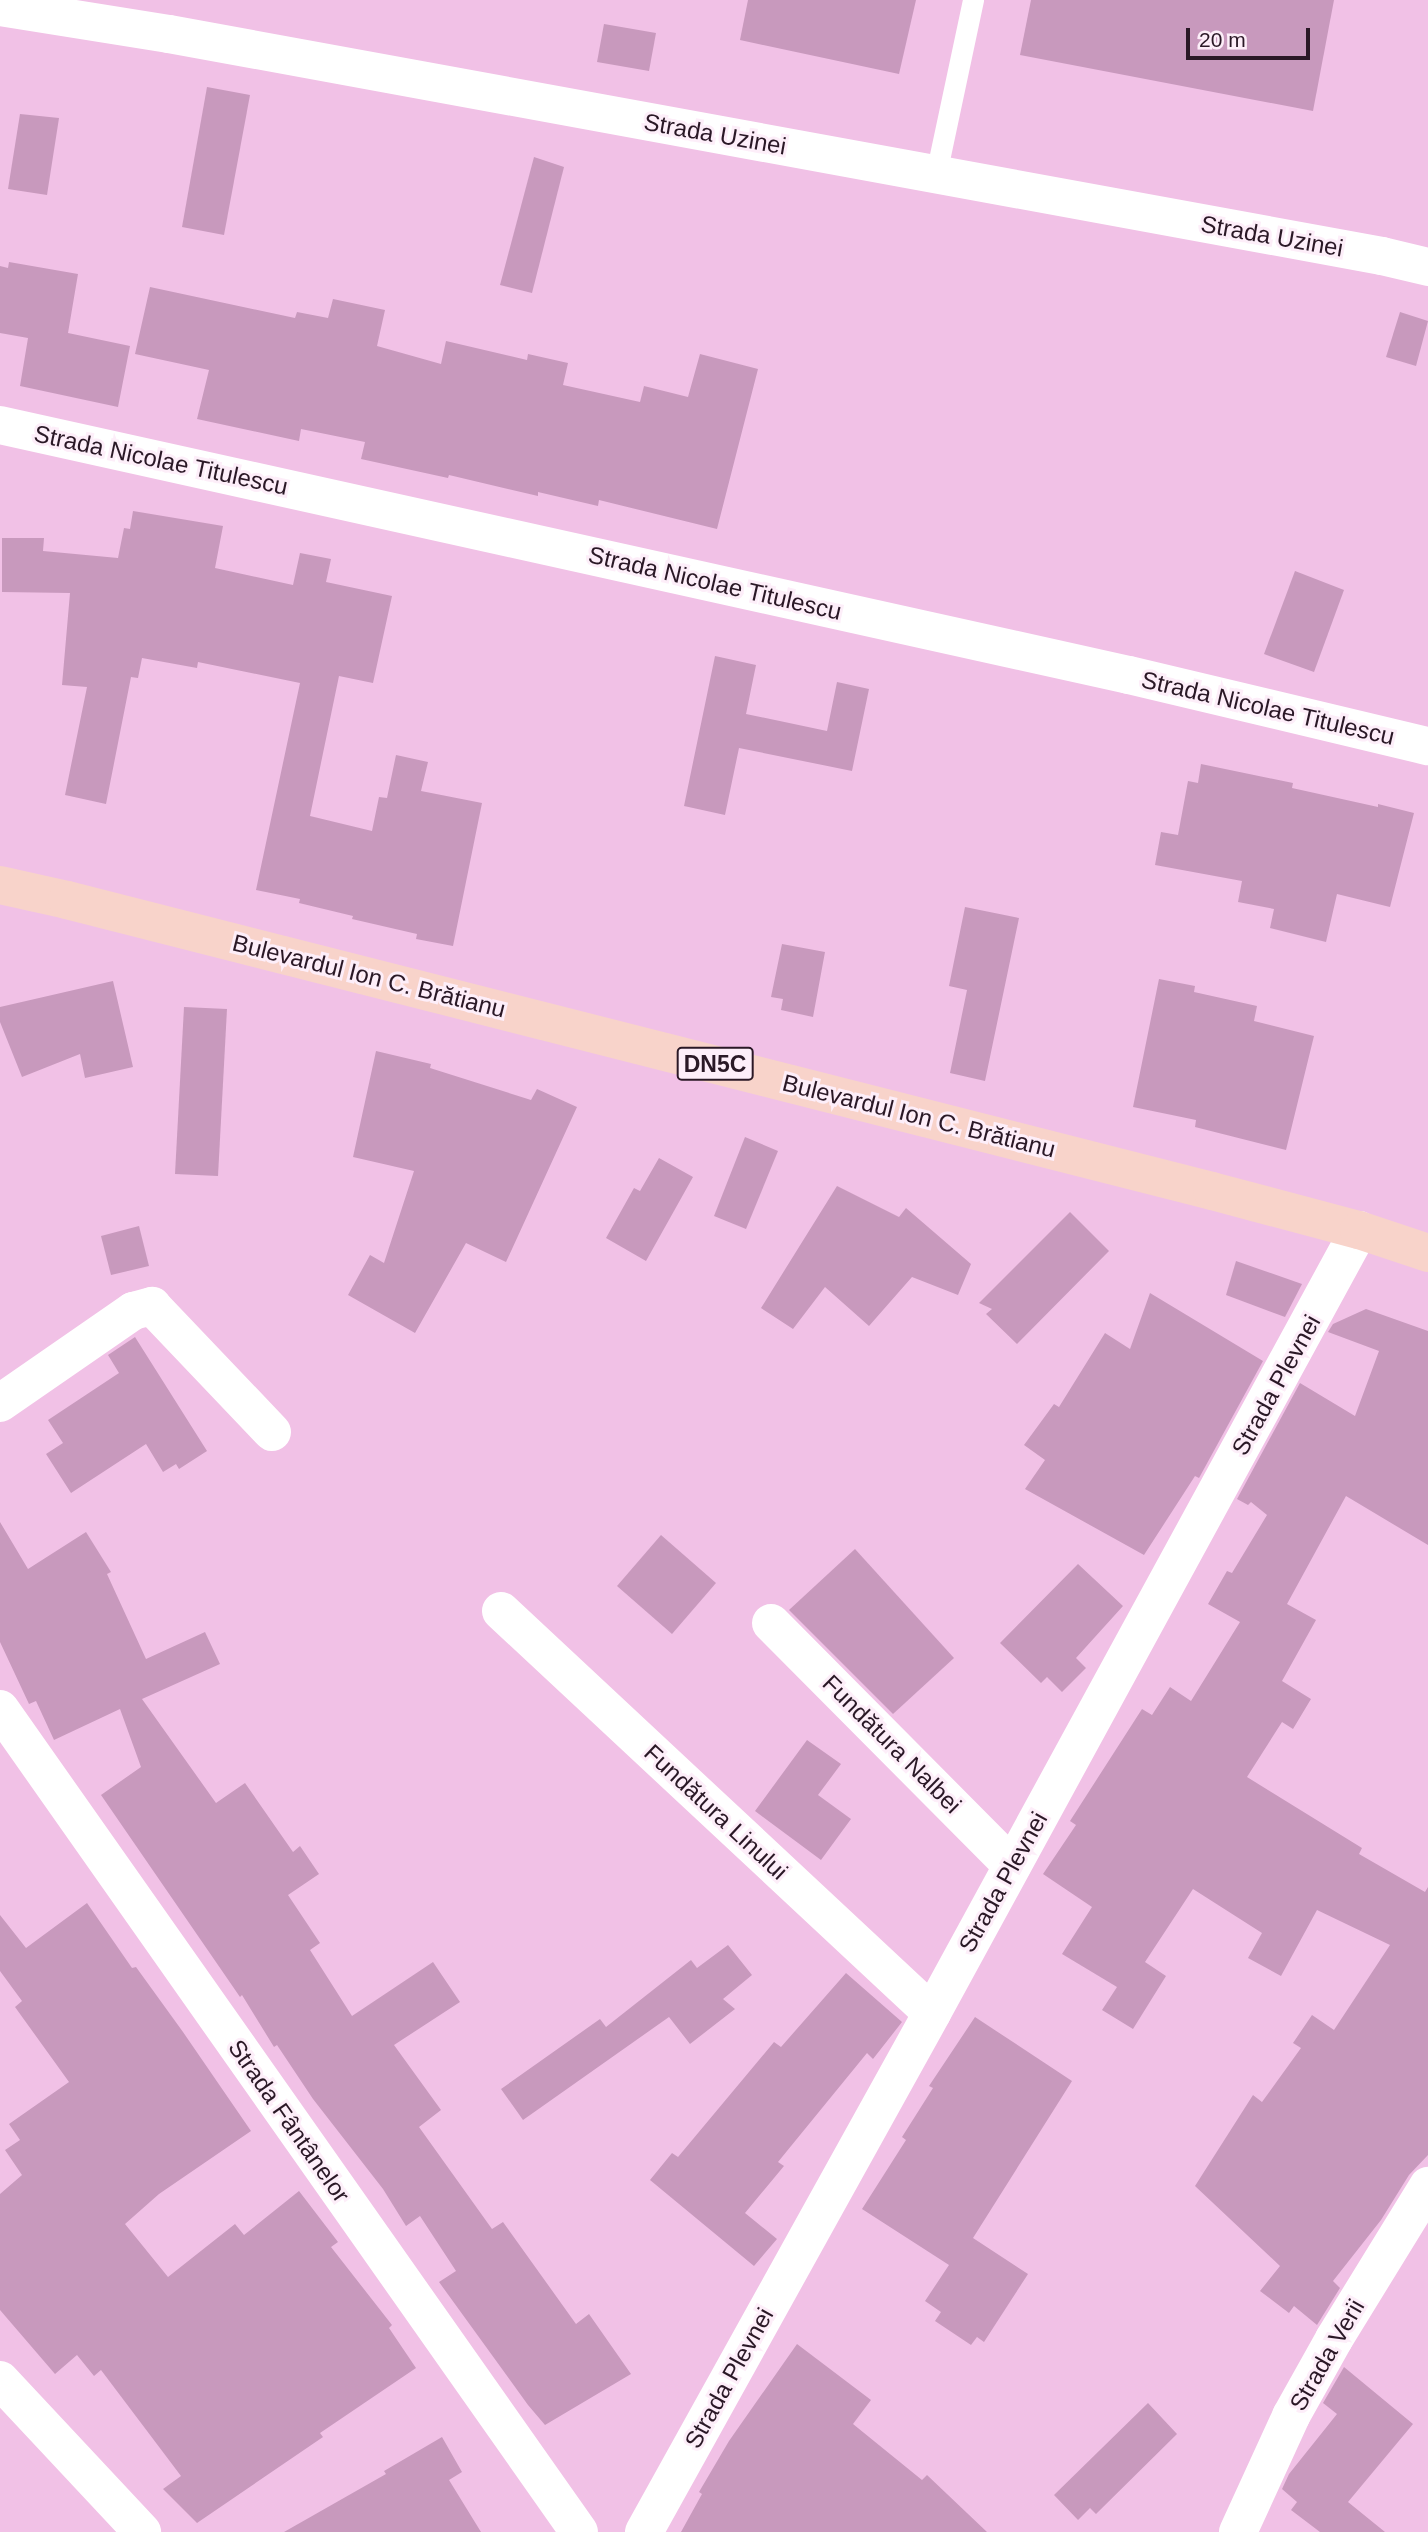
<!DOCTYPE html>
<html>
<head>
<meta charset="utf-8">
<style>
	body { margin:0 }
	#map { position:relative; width:1428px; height:2532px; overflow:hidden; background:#f1c1e6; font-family:Helvetica,sans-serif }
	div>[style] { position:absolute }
	.building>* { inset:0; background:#c899bd }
	.lane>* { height:21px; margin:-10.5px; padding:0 10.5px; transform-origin:10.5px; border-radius:10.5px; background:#fff }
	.street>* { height:38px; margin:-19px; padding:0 19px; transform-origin:19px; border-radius:19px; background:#fff }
	.primary>* { height:38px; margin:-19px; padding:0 19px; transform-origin:19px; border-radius:19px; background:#f8d3ca }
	span { translate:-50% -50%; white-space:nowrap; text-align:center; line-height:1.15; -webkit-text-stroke:6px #fdeef9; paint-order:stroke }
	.shield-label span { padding:2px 5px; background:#fdeef9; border:2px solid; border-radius:5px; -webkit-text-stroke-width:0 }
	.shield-label { font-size:23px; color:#2a1826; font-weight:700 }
	.street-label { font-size:24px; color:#2a1826 }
	.scale { position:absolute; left:1186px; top:28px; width:124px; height:32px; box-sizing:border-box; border:4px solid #2a1826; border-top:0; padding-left:9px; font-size:21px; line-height:24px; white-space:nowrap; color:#2a1826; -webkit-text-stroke:5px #fdeef9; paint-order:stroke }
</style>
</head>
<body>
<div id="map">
	<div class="building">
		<i style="clip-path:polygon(748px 0,916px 0,899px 74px,740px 40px)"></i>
		<i style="clip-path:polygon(1031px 0,1334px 0,1313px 111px,1020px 55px)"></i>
		<i style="clip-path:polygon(604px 24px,656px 33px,649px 71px,597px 62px)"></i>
		<i style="clip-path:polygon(207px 87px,250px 95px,224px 235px,182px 227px)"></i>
		<i style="clip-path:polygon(20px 114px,59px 118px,47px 195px,8px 189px)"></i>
		<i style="clip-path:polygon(534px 157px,564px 167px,532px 293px,500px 285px)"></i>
		<i style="clip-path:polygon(9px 262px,78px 274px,68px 333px,130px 346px,118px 407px,20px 386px,28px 338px,0 333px,0 266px,8px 268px)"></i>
		<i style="clip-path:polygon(150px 287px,295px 318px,297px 312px,328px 318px,333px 299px,385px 310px,377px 346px,441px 364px,446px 341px,527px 360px,528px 354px,568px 363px,563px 385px,640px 402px,644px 386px,688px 397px,700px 354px,758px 369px,717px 529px,599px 500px,598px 506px,538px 492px,538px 496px,449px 475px,448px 478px,361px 459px,365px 442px,301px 429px,299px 441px,197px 419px,209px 370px,135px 354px)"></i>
		<i style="clip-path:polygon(1400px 312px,1428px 321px,1416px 366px,1386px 357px)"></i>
		<i style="clip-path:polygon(133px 511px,223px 526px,215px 568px,293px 585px,300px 553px,331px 559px,326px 582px,392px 596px,373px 683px,339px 676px,310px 816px,372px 831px,379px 797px,387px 798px,396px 755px,428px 762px,421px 791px,482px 803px,453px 946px,416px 939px,417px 934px,352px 919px,353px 916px,299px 903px,300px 899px,256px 890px,300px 683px,198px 662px,197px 668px,142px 658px,138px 678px,131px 677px,106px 804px,65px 795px,87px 687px,62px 685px,70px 593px,2px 592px,2px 538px,44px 538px,43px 551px,118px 558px,124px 528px,130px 529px)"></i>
		<i style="clip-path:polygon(1295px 571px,1344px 590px,1314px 672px,1264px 654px)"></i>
		<i style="clip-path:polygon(715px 656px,756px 665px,746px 714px,827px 731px,837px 682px,869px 689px,852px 771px,739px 748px,725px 815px,684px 806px)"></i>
		<i style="clip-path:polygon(1201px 764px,1293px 783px,1292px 788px,1378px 807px,1378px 804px,1414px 813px,1390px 907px,1337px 894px,1326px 942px,1270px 928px,1274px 909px,1238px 902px,1242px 881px,1155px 865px,1161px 832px,1178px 835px,1188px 781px,1198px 783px)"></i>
		<i style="clip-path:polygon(965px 907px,1019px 918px,985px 1081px,950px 1073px,967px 990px,949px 986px)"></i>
		<i style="clip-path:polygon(782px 944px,825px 952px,813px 1017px,781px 1010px,783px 999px,771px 997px)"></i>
		<i style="clip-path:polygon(1159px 979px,1195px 986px,1194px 992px,1257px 1006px,1254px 1021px,1314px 1036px,1286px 1150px,1195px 1127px,1196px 1120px,1133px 1107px)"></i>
		<i style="clip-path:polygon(113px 981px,133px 1067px,85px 1078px,80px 1054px,22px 1077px,0 1022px,0 1007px)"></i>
		<i style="clip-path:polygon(184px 1007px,227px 1009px,218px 1176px,175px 1174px)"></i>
		<i style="clip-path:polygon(376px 1051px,431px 1064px,430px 1068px,531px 1100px,537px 1089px,577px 1107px,506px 1262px,466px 1243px,415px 1333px,348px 1295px,370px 1255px,384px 1263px,414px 1171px,353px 1157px)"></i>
		<i style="clip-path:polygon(745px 1137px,778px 1151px,746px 1229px,714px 1216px)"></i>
		<i style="clip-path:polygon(659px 1158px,693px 1177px,646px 1261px,606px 1238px,634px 1188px,640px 1191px)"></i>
		<i style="clip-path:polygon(837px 1186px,899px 1217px,906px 1208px,971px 1264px,958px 1295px,912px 1277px,869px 1326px,825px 1287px,793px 1329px,761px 1308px)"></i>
		<i style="clip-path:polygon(1070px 1212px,1109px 1251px,1017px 1344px,986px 1314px,992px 1309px,979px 1303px)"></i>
		<i style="clip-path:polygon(139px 1226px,149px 1266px,111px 1275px,101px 1236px)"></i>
		<i style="clip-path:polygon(1236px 1261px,1302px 1284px,1285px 1317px,1226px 1295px)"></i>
		<i style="clip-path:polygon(1150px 1293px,1263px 1361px,1199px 1478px,1195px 1476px,1144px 1555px,1025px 1489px,1045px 1460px,1024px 1445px,1054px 1404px,1059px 1407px,1105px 1333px,1130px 1349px)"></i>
		<i style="clip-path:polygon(1366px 1309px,1428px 1331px,1428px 1545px,1346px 1496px,1287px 1604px,1316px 1620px,1282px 1681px,1311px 1699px,1293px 1729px,1282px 1722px,1247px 1777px,1362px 1848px,1359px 1854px,1425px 1892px,1428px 1887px,1428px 2155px,1409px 2175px,1381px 2220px,1333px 2281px,1340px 2288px,1317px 2325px,1294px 2306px,1289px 2313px,1260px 2291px,1280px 2266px,1195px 2186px,1253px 2095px,1262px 2102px,1301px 2048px,1293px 2043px,1312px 2015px,1334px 2030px,1390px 1945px,1317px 1910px,1281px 1976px,1248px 1958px,1262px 1933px,1193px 1889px,1145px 1962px,1166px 1976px,1133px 2029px,1102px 2010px,1117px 1987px,1062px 1954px,1092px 1907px,1043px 1874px,1076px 1825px,1070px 1821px,1142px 1709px,1152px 1715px,1170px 1687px,1191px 1701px,1240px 1622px,1208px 1604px,1227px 1571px,1232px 1573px,1267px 1515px,1251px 1502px,1248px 1505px,1237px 1499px,1300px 1383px,1355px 1416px,1379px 1351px,1328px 1332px,1333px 1324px)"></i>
		<i style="clip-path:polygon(135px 1337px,207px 1451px,179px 1469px,176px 1464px,163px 1472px,146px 1444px,71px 1493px,46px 1454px,63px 1443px,48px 1420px,119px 1373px,108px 1355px)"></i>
		<i style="clip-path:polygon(0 1522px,28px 1569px,86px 1532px,111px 1572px,107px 1574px,146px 1659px,205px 1632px,220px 1664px,142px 1699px,216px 1803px,245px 1783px,293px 1852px,300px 1846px,319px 1874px,288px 1895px,320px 1943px,310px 1950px,352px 2016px,433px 1962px,460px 2002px,394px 2045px,441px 2110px,419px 2127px,492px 2229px,503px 2222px,576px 2324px,589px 2314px,631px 2374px,545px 2425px,528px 2405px,439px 2282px,456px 2271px,420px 2216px,406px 2226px,383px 2189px,313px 2099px,277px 2045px,274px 2047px,242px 1995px,240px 1997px,101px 1795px,141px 1767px,120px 1709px,54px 1740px,36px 1701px,29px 1704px,0 1642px)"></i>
		<i style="clip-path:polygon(661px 1535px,716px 1583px,672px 1634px,617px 1586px)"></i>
		<i style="clip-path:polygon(855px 1549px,954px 1658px,893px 1714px,789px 1610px)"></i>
		<i style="clip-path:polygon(1078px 1564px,1123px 1606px,1076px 1658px,1086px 1668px,1062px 1692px,1047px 1677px,1041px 1683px,1000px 1643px)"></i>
		<i style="clip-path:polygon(807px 1740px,841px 1764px,818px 1795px,851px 1819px,821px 1860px,755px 1811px)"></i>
		<i style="clip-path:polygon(87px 1903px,132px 1968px,136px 1967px,183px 2032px,251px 2131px,159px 2194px,125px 2224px,168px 2277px,235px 2224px,244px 2235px,299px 2191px,338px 2242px,331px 2247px,392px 2325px,389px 2328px,416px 2368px,320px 2433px,323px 2437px,197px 2523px,163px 2489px,181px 2476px,101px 2370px,94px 2376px,77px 2355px,55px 2374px,0 2310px,0 2194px,22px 2175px,5px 2150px,20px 2140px,9px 2124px,69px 2082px,15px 2007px,22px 2001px,0 1971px,0 1915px,26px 1948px)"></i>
		<i style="clip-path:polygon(728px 1945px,752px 1975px,723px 1999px,735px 2009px,690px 2044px,669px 2017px,523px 2120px,501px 2089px,600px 2019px,606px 2027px,691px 1960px,697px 1968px)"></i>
		<i style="clip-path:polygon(846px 1973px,902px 2022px,873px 2059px,867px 2053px,778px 2162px,784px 2166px,745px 2213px,777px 2239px,754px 2266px,650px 2180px,672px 2153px,678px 2157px,774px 2042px,781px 2047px)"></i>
		<i style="clip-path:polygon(975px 2017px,1072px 2081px,973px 2238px,1028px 2274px,984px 2342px,977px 2337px,971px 2345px,935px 2321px,941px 2312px,925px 2301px,949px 2265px,862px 2209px,906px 2140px,902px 2137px,933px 2088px,929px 2086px)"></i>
		<i style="clip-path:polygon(797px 2344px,871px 2400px,853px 2424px,922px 2480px,927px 2475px,987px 2532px,681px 2532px,702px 2494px,699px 2492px,729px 2441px)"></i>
		<i style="clip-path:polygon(1344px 2367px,1413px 2424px,1348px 2502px,1385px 2532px,1320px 2532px,1291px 2510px,1297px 2502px,1282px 2489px,1289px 2474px,1337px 2414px,1323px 2403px)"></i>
		<i style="clip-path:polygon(1148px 2403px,1177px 2434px,1096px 2514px,1090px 2508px,1078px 2520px,1054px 2495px)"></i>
		<i style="clip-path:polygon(442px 2437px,462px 2472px,449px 2480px,481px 2532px,284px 2532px,386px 2474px,384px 2471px)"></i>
	</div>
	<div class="lane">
		<i style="left:936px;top:174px;width:178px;rotate:-78deg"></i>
	</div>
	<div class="street">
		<i style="left:0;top:7px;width:171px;rotate:9.1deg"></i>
		<i style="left:169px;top:34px;width:1233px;rotate:10.37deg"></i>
		<i style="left:1382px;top:256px;width:47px;rotate:13.4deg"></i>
		<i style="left:0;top:425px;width:1156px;rotate:12.49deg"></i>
		<i style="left:1129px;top:675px;width:307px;rotate:13.4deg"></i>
		<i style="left:0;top:1403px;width:162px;rotate:-34.7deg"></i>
		<i style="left:133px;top:1311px;width:20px;rotate:-15deg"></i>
		<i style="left:152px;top:1306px;width:174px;rotate:46.4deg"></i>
		<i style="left:501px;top:1611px;width:589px;rotate:43.01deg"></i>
		<i style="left:771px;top:1623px;width:342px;rotate:45.2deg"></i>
		<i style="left:0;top:1709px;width:1006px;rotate:54.87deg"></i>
		<i style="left:0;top:2380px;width:208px;rotate:46.9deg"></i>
		<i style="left:644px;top:2532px;width:594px;rotate:-60.97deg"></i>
		<i style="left:932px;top:2013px;width:892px;rotate:-61.39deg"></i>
		<i style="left:1238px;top:2532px;width:128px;rotate:-65.4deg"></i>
		<i style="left:1291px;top:2416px;width:88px;rotate:-60.8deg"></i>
		<i style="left:1334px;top:2339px;width:180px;rotate:-58.4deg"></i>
	</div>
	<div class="primary">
		<i style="left:0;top:885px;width:69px;rotate:12.6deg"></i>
		<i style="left:67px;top:900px;width:1181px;rotate:14.26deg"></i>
		<i style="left:1212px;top:1191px;width:152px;rotate:14.9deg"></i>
		<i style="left:1359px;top:1230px;width:73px;rotate:18.4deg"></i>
	</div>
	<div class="shield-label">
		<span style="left:715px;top:1064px">DN5C</span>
	</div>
	<div class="street-label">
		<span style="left:715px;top:134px;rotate:10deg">Strada Uzinei</span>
		<span style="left:1272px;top:236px;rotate:10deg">Strada Uzinei</span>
		<span style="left:161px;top:460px;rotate:12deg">Strada Nicolae Titulescu</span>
		<span style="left:715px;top:583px;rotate:13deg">Strada Nicolae Titulescu</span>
		<span style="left:1268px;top:708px;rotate:13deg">Strada Nicolae Titulescu</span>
		<span style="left:369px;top:976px;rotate:14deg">Bulevardul Ion C. Brătianu</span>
		<span style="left:919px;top:1116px;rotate:14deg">Bulevardul Ion C. Brătianu</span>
		<span style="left:1276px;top:1385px;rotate:-61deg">Strada Plevnei</span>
		<span style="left:892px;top:1744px;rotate:45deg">Fundătura Nalbei</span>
		<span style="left:716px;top:1812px;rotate:43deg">Fundătura Linului</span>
		<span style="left:1003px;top:1882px;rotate:-61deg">Strada Plevnei</span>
		<span style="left:289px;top:2121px;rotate:55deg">Strada Fântânelor</span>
		<span style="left:1327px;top:2355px;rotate:-60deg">Strada Verii</span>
		<span style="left:729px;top:2378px;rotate:-61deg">Strada Plevnei</span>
	</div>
	<div class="scale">20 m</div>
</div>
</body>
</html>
